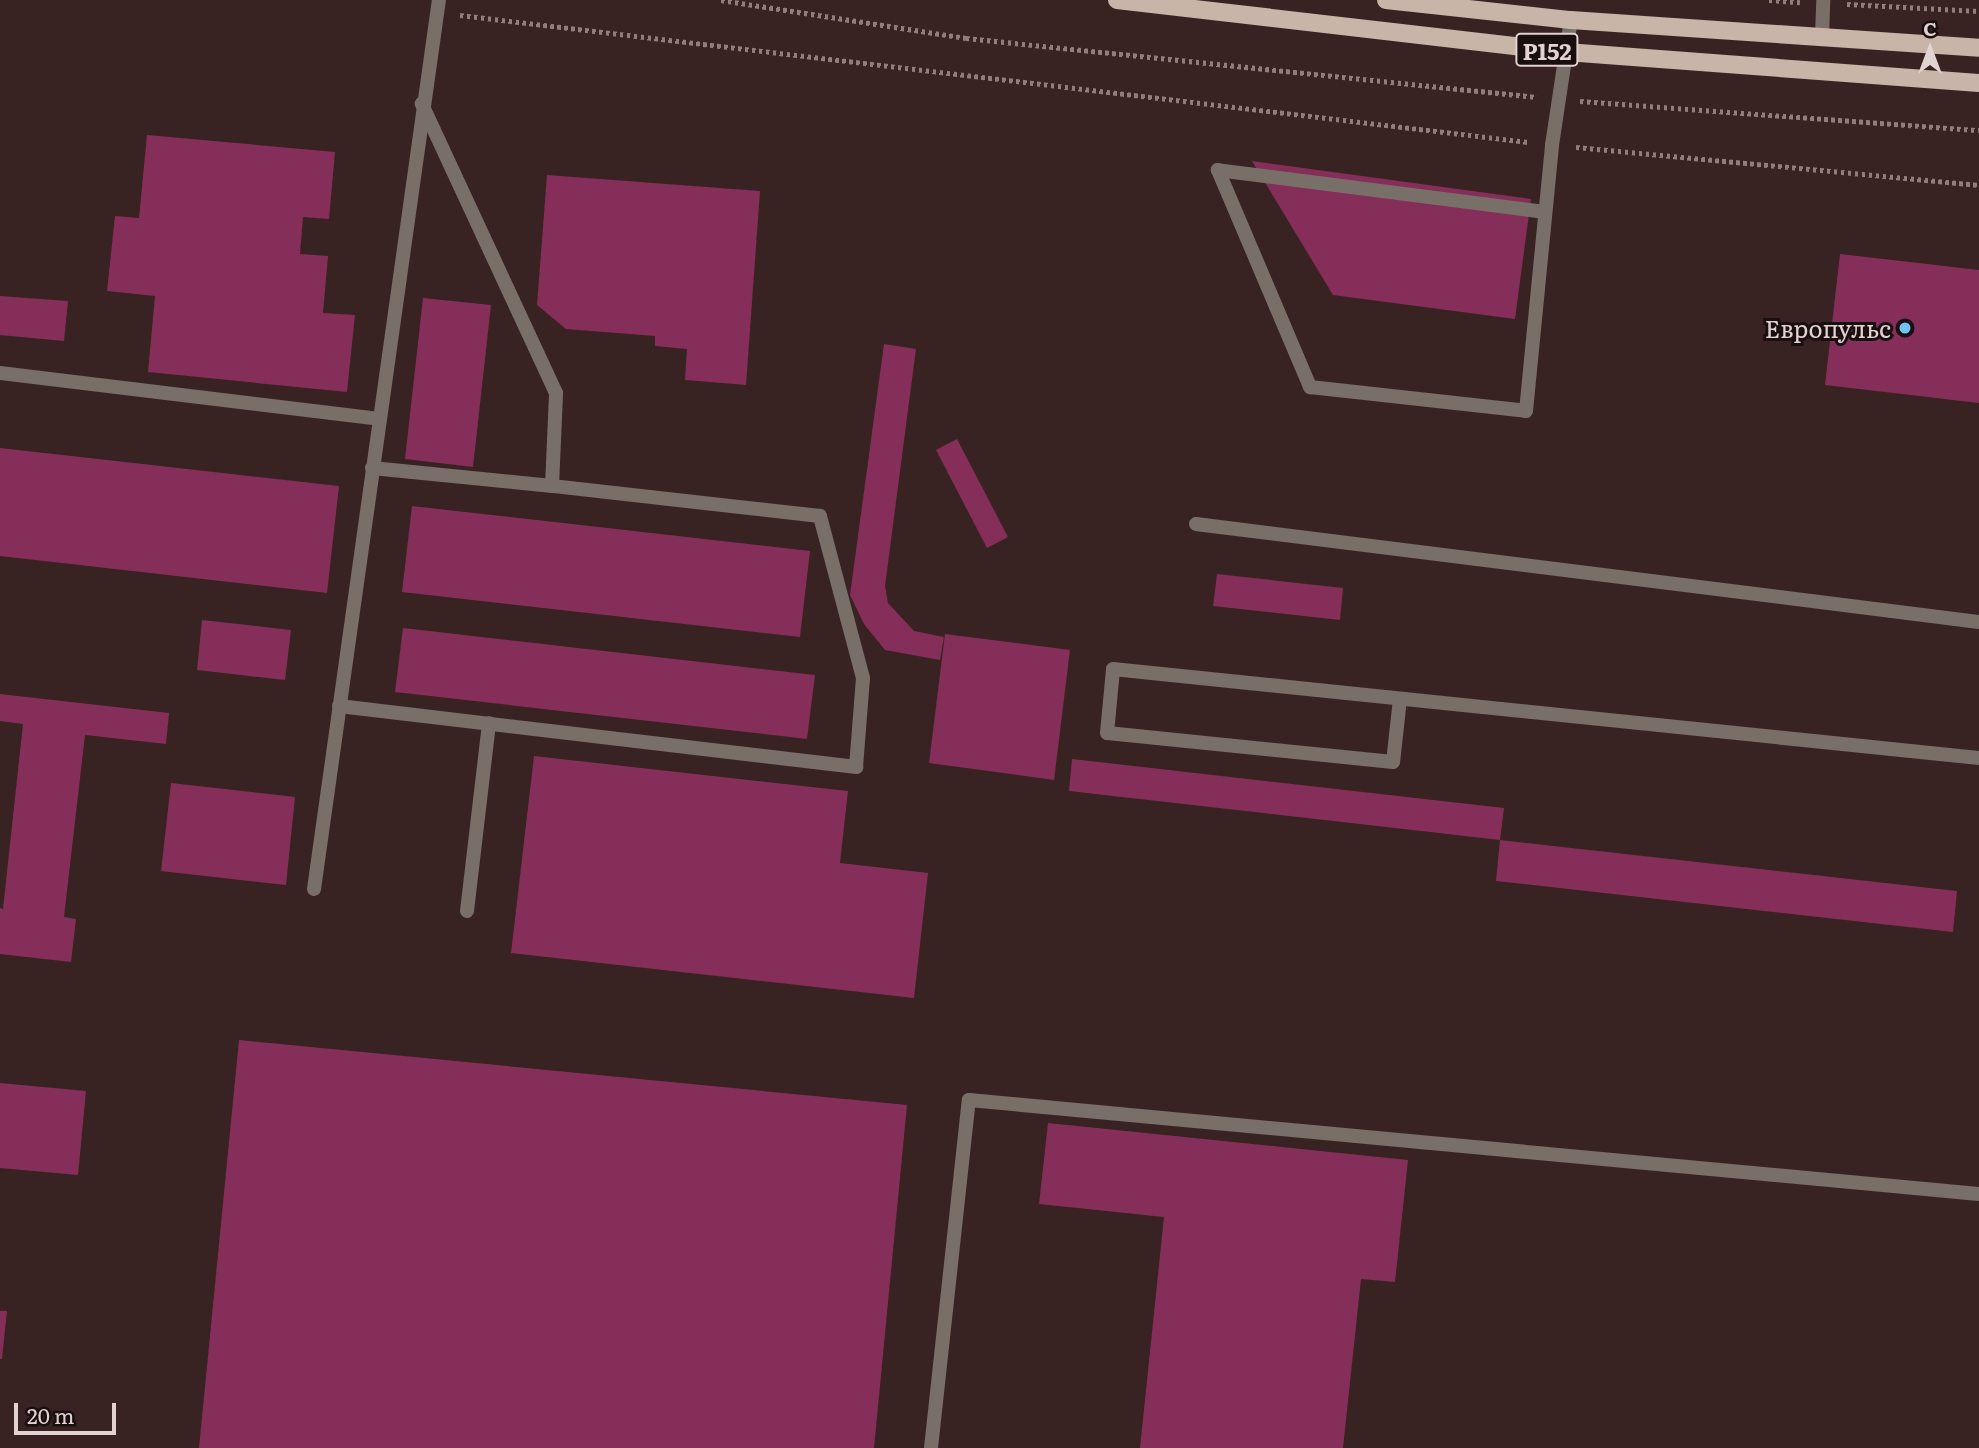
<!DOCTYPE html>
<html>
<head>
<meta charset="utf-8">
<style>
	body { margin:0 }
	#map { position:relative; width:1979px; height:1448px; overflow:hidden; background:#392322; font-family:Literata,serif }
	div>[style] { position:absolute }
	.building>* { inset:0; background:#842e59 }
	.path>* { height:4.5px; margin-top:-2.25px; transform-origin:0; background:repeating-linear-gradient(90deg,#907d7c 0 3.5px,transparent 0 7px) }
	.lane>* { height:14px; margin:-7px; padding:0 7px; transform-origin:7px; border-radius:7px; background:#796f69 }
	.primary>* { height:18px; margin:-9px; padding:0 9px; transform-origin:9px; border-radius:9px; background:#c9b4a8 }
	.dots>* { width:19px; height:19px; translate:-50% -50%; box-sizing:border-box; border:4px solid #1a0f0f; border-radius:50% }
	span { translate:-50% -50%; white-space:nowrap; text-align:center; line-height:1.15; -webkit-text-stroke:6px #1a0f0f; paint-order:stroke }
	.shield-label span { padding:2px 5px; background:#1a0f0f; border:2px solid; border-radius:5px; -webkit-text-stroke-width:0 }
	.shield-label { font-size:23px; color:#e2d2d1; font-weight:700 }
	.poi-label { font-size:24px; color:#e2d2d1 }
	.right { translate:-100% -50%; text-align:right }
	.north { position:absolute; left:1895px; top:14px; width:70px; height:70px; -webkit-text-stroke:5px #1a0f0f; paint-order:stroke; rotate:0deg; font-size:19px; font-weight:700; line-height:28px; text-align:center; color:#e2d2d1 }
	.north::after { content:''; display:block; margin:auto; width:24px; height:32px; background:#e2d2d1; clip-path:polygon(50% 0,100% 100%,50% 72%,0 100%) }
	.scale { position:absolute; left:14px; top:1403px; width:102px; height:32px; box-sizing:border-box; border:4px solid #e2d2d1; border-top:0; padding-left:9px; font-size:21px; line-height:24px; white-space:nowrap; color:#e2d2d1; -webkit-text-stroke:5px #1a0f0f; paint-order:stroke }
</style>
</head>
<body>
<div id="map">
	<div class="building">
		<i style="clip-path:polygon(147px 135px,335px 152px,329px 219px,303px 217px,300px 254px,328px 256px,323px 313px,355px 315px,347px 392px,148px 372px,155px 296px,107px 291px,115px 216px,139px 218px)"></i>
		<i style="clip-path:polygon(1252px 161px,1531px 199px,1515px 319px,1333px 295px)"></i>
		<i style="clip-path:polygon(547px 175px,760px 191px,746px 385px,685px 380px,687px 349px,655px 346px,655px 336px,566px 329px,537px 305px)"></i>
		<i style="clip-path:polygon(1840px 254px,1979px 270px,1979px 403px,1825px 385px)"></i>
		<i style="clip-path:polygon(0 296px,68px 301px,64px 341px,0 335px)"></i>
		<i style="clip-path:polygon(423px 298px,491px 305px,473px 467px,405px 459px)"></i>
		<i style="clip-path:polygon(884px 344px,916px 349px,885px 586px,888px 603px,914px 631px,944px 637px,940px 660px,885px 650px,864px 624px,850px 595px)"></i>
		<i style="clip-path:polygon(957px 439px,1008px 537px,987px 548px,936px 450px)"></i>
		<i style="clip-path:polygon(0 448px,339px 486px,327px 593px,0 556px)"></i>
		<i style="clip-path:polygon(412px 506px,810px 551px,800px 637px,402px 592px)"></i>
		<i style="clip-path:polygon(1217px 574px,1343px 588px,1340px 620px,1213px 606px)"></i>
		<i style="clip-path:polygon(202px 620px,291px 630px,285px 680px,197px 670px)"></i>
		<i style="clip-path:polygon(403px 628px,815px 675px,807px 739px,395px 692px)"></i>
		<i style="clip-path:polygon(945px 634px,1070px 650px,1054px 780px,929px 763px)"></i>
		<i style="clip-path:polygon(0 694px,169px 713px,166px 744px,85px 735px,64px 917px,76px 919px,71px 962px,0 954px,0 908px,3px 909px,23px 724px,0 721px)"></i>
		<i style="clip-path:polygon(534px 756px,848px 791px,840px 863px,928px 873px,914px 998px,511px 953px)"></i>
		<i style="clip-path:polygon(1072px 759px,1504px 808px,1500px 840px,1069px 791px)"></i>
		<i style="clip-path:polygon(171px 783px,295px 797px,286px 885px,161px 871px)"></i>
		<i style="clip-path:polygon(1500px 840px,1957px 891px,1953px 932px,1496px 881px)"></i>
		<i style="clip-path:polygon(239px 1040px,907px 1105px,874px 1448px,199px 1448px)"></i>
		<i style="clip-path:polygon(0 1083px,86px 1091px,78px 1175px,0 1168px)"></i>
		<i style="clip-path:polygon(1048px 1123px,1408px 1160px,1395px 1282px,1361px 1279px,1343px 1448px,1140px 1448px,1164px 1217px,1039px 1204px)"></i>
		<i style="clip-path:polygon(0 1311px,7px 1311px,2px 1359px,0 1359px)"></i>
	</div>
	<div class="path">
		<i style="left:721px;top:0;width:248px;rotate:8.8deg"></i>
		<i style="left:966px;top:38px;width:574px;rotate:5.9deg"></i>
		<i style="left:1769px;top:0;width:31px;rotate:4deg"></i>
		<i style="left:1847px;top:4px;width:132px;rotate:3deg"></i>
		<i style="left:460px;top:15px;width:1077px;rotate:6.78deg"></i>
		<i style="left:1580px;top:101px;width:400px;rotate:4.2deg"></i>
		<i style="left:1576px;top:147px;width:405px;rotate:5.4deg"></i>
	</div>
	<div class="lane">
		<i style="left:1822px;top:37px;width:37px;rotate:-88deg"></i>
		<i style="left:1545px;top:212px;width:330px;rotate:-172.7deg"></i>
		<i style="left:1218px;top:170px;width:236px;rotate:67deg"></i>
		<i style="left:1310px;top:387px;width:217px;rotate:6.3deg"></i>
		<i style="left:1526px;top:411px;width:267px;rotate:-84.4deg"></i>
		<i style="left:1552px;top:145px;width:126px;rotate:-81.4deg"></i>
		<i style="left:0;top:373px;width:382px;rotate:6.9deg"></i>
		<i style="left:372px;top:468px;width:181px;rotate:5.7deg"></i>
		<i style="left:1196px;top:524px;width:789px;rotate:7.13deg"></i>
		<i style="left:1400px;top:699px;width:63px;rotate:96.3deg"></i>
		<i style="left:1393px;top:762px;width:287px;rotate:-174.2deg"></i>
		<i style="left:1107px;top:733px;width:64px;rotate:-84.6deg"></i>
		<i style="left:1113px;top:669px;width:871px;rotate:5.87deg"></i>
		<i style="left:339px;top:706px;width:521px;rotate:6.73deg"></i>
		<i style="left:856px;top:767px;width:89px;rotate:-85.5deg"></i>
		<i style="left:863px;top:678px;width:168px;rotate:-104.9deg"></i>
		<i style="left:820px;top:516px;width:270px;rotate:-173.6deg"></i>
		<i style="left:552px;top:486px;width:93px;rotate:-87.5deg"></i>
		<i style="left:556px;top:393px;width:319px;rotate:-114.9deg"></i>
		<i style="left:314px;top:889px;width:898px;rotate:-82deg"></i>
		<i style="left:467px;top:911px;width:189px;rotate:-83.3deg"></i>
		<i style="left:931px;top:1448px;width:350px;rotate:-83.8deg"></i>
		<i style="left:969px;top:1100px;width:1014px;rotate:5.32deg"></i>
	</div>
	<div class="primary">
		<i style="left:1117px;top:0;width:452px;rotate:6.6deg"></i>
		<i style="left:1566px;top:52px;width:414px;rotate:4.3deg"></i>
		<i style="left:1386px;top:0;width:186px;rotate:6.2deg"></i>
		<i style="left:1571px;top:20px;width:409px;rotate:3.9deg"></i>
	</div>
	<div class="dots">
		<i style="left:1905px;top:328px;background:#73c1f5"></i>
	</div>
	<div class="shield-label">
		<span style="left:1547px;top:50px">Р152</span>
	</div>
	<div class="poi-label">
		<span class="right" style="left:1891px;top:328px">Европульс</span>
	</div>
	<div class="north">С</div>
	<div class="scale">20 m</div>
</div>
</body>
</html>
